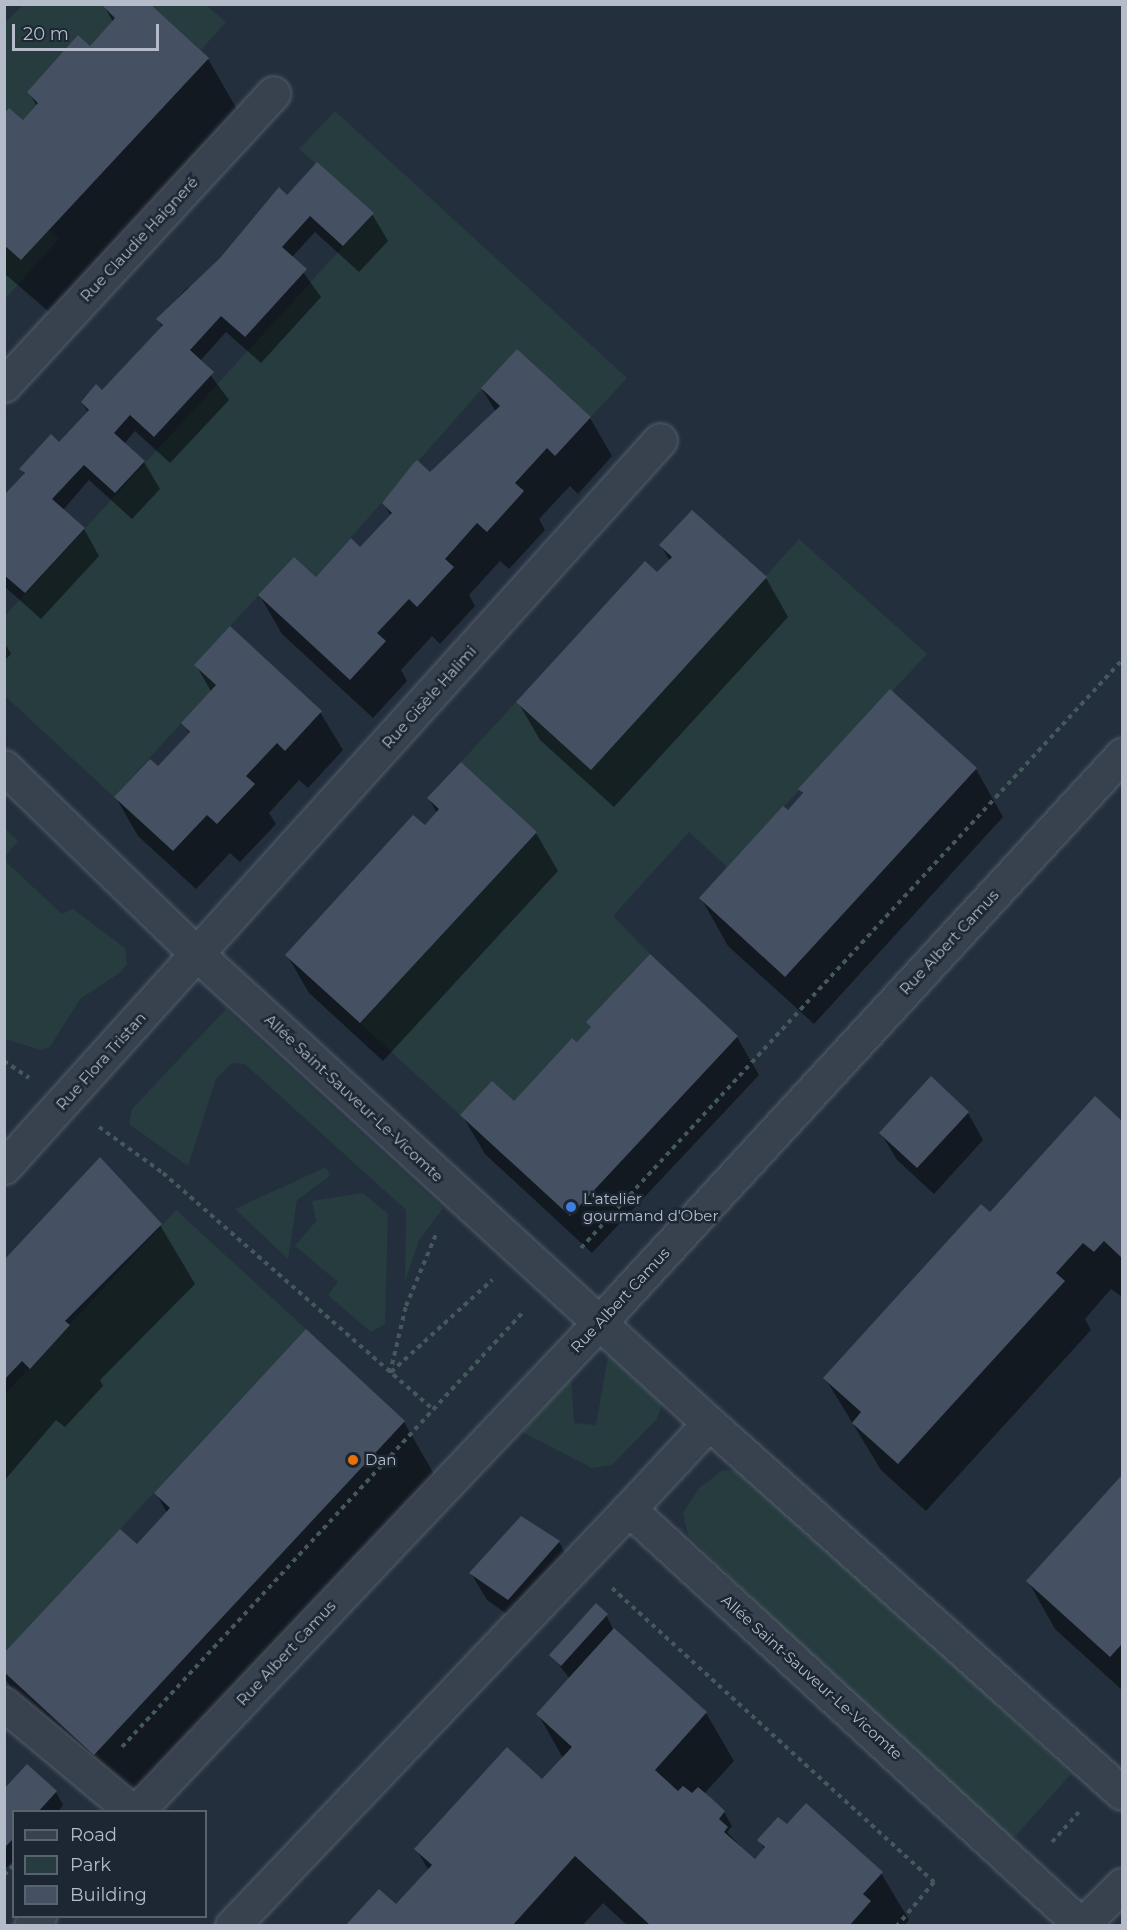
<!DOCTYPE html>
<html>
<head>
<meta charset="utf-8">
<style>
	body { margin:0 }
	#map { position:relative; width:1127px; height:1930px; overflow:hidden; background:#242f3e; font-family:Montserrat,sans-serif }
	div>[style] { position:absolute }
	.green>* { inset:0; background:#263c3f }
	.shadow>* { inset:0; background:#0007 }
	.building>* { inset:0; background:#455162 }
	.path>* { height:4px; margin-top:-2px; transform-origin:0; background:repeating-linear-gradient(90deg,#44595c 0 4.5px,transparent 0 9px) }
	.roads { filter:drop-shadow(0 0 2px #565f6c) drop-shadow(0 0 2px #565f6c) }
	.minor>* { height:33px; margin:-16.5px; padding:0 16.5px; transform-origin:16.5px; border-radius:16.5px; background:#38414e }
	.dots>* { width:16px; height:16px; translate:-50% -50%; box-sizing:border-box; border:3px solid #1d2633; border-radius:50% }
	span { translate:-50% -50%; white-space:nowrap; text-align:center; line-height:1.15; -webkit-text-stroke:5px #1d2633; paint-order:stroke }
	.street-label { font-size:15px; color:#b4bcc9 }
	.poi-label { font-size:15px; color:#b4bcc9 }
	.left { translate:0 -50%; text-align:left }
	.frame { position:absolute; inset:0; border:6px solid #b4bcc9; pointer-events:none }
	.legend { position:absolute; left:12px; top:1810px; width:195px; height:108px; box-sizing:border-box; background:#1d2633; border:2px solid #59626f; margin:0; padding:8px 10px; list-style:none; font-size:18px; color:#b4bcc9 }
	.legend li { display:flex; align-items:center; gap:12px; height:30px }
	.legend b { width:30px; border:2px solid #59626f }
	.scale { position:absolute; left:12px; top:24px; width:147px; height:27px; box-sizing:border-box; border:3px solid #b4bcc9; border-top:0; padding-left:8px; font-size:18px; line-height:21px; white-space:nowrap; color:#b4bcc9; -webkit-text-stroke:4px #1d2633; paint-order:stroke }
</style>
</head>
<body>
<div id="map">
	<div class="green">
		<i style="clip-path:polygon(23px 5px,103px 5px,115px 18px,90px 46px,78px 35px,27px 92px,38px 103px,23px 120px,9px 108px,5px 113px,5px 23px)"></i>
		<i style="clip-path:polygon(150px 5px,206px 5px,226px 22px,201px 50px)"></i>
		<i style="clip-path:polygon(335px 111px,627px 378px,591px 417px,517px 349px,316px 577px,294px 557px,194px 665px,216px 685px,114px 797px,5px 696px,4px 617px,373px 214px,299px 149px)"></i>
		<i style="clip-path:polygon(48px 229px,59px 239px,5px 299px,5px 245px)"></i>
		<i style="clip-path:polygon(799px 539px,927px 654px,727px 867px,689px 832px,613px 916px,650px 954px,587px 1021px,591px 1027px,577px 1042px,572px 1038px,514px 1101px,460px 1115px,360px 1023px,537px 832px,461px 762px,516px 702px,591px 769px)"></i>
		<i style="clip-path:polygon(5px 829px,18px 841px,5px 857px)"></i>
		<i style="clip-path:polygon(5px 861px,62px 914px,73px 909px,125px 948px,127px 964px,121px 972px,80px 999px,50px 1047px,41px 1050px,5px 1039px)"></i>
		<i style="clip-path:polygon(226px 1009px,443px 1208px,419px 1241px,405px 1281px,406px 1210px,245px 1064px,232px 1063px,216px 1079px,188px 1166px,129px 1124px,132px 1109px)"></i>
		<i style="clip-path:polygon(326px 1167px,330px 1176px,297px 1200px,288px 1259px,235px 1209px)"></i>
		<i style="clip-path:polygon(363px 1193px,388px 1214px,385px 1324px,371px 1332px,328px 1295px,338px 1282px,295px 1246px,316px 1221px,312px 1201px)"></i>
		<i style="clip-path:polygon(176px 1210px,306px 1329px,5px 1653px,4px 1395px)"></i>
		<i style="clip-path:polygon(609px 1351px,658px 1391px,662px 1404px,657px 1419px,612px 1465px,592px 1468px,522px 1432px,571px 1377px,574px 1423px,596px 1425px)"></i>
		<i style="clip-path:polygon(723px 1470px,751px 1472px,1071px 1774px,1011px 1841px,867px 1711px,688px 1535px,683px 1513px,699px 1488px)"></i>
	</div>
	<div class="shadow">
		<i style="clip-path:polygon(104px 6px,208px 59px,242px 118px,56px 318px,4px 273px,4px 115px,23px 122px,37px 107px,29px 92px,91px 48px,113px 22px)"></i>
		<i style="clip-path:polygon(279px 189px,291px 201px,372px 214px,388px 241px,359px 272px,315px 232px,292px 257px,321px 297px,261px 363px,226px 332px,200px 361px,229px 400px,170px 463px,135px 431px,124px 444px,144px 462px,160px 489px,132px 519px,89px 480px,63px 510px,84px 529px,99px 556px,41px 619px,4px 586px,4px 497px,25px 475px,21px 469px,63px 448px,88px 412px,82px 403px,103px 392px,162px 327px,158px 319px,188px 287px,192px 291px)"></i>
		<i style="clip-path:polygon(482px 389px,590px 418px,612px 456px,578px 494px,570px 486px,539px 519px,545px 530px,509px 569px,500px 561px,469px 595px,475px 606px,440px 644px,432px 636px,401px 670px,407px 681px,373px 718px,282px 634px,260px 596px,316px 579px,360px 549px,391px 516px,384px 503px,430px 474px,496px 412px)"></i>
		<i style="clip-path:polygon(692px 512px,766px 578px,788px 617px,614px 807px,540px 740px,518px 702px,658px 575px,670px 561px,661px 546px)"></i>
		<i style="clip-path:polygon(4px 642px,11px 654px,4px 661px)"></i>
		<i style="clip-path:polygon(196px 665px,320px 712px,343px 750px,308px 788px,299px 780px,269px 813px,276px 824px,240px 862px,230px 853px,196px 889px,138px 836px,116px 798px,158px 768px,190px 735px,183px 723px,212px 693px)"></i>
		<i style="clip-path:polygon(976px 769px,1003px 817px,814px 1024px,728px 946px,701px 898px,788px 812px,803px 795px,800px 789px)"></i>
		<i style="clip-path:polygon(429px 799px,536px 833px,558px 871px,383px 1061px,309px 993px,287px 955px,425px 827px,437px 813px)"></i>
		<i style="clip-path:polygon(737px 1037px,759px 1075px,592px 1253px,485px 1154px,462px 1115px,514px 1103px,577px 1044px)"></i>
		<i style="clip-path:polygon(1095px 1098px,1122px 1123px,1122px 1297px,1111px 1289px,1085px 1319px,1091px 1330px,926px 1511px,881px 1470px,825px 1378px,990px 1214px)"></i>
		<i style="clip-path:polygon(968px 1113px,983px 1140px,934px 1194px,897px 1160px,881px 1133px)"></i>
		<i style="clip-path:polygon(160px 1225px,195px 1284px,100px 1380px,103px 1386px,65px 1427px,56px 1420px,4px 1481px,4px 1262px)"></i>
		<i style="clip-path:polygon(404px 1422px,438px 1481px,130px 1812px,32px 1723px,4px 1676px,4px 1656px,137px 1547px,167px 1513px,156px 1493px)"></i>
		<i style="clip-path:polygon(1122px 1477px,1122px 1690px,1055px 1629px,1028px 1581px)"></i>
		<i style="clip-path:polygon(559px 1542px,574px 1569px,524px 1626px,487px 1600px,471px 1573px)"></i>
		<i style="clip-path:polygon(606px 1615px,613px 1629px,706px 1713px,734px 1761px,704px 1794px,724px 1812px,732px 1826px,727px 1832px,755px 1862px,765px 1850px,759px 1840px,787px 1826px,881px 1873px,909px 1920px,904px 1926px,628px 1926px,603px 1903px,582px 1926px,347px 1926px,396px 1907px,429px 1871px,416px 1849px,543px 1781px,563px 1758px,538px 1714px,570px 1679px,551px 1655px)"></i>
		<i style="clip-path:polygon(4px 1791px,56px 1792px,63px 1805px,58px 1812px,14px 1812px,14px 1860px,4px 1870px)"></i>
	</div>
	<div class="building">
		<i style="clip-path:polygon(101px 4px,150px 4px,209px 58px,21px 260px,4px 245px,4px 113px,9px 108px,23px 120px,38px 103px,27px 92px,78px 35px,90px 46px,115px 18px)"></i>
		<i style="clip-path:polygon(317px 162px,374px 213px,343px 246px,310px 216px,282px 247px,307px 269px,245px 337px,221px 316px,190px 350px,214px 372px,154px 437px,130px 415px,114px 433px,145px 461px,115px 493px,84px 465px,52px 499px,85px 528px,25px 593px,4px 575px,4px 495px,25px 473px,19px 469px,51px 434px,59px 442px,89px 410px,81px 402px,96px 384px,102px 390px,131px 359px,163px 325px,156px 319px,220px 258px,279px 187px,287px 195px)"></i>
		<i style="clip-path:polygon(517px 349px,591px 417px,555px 456px,547px 448px,515px 483px,524px 491px,487px 532px,477px 523px,445px 559px,454px 567px,417px 607px,409px 599px,377px 633px,386px 641px,350px 680px,258px 595px,294px 557px,316px 577px,351px 538px,360px 547px,392px 513px,382px 503px,413px 464px,417px 460px,430px 472px,500px 406px,481px 388px)"></i>
		<i style="clip-path:polygon(692px 510px,767px 577px,591px 770px,516px 702px,645px 561px,657px 572px,672px 557px,659px 545px)"></i>
		<i style="clip-path:polygon(230px 626px,322px 711px,285px 751px,277px 743px,246px 776px,255px 784px,217px 824px,207px 815px,173px 851px,114px 797px,150px 759px,158px 766px,190px 732px,181px 723px,216px 685px,194px 665px)"></i>
		<i style="clip-path:polygon(890px 689px,977px 768px,785px 977px,699px 898px,783px 806px,788px 810px,803px 793px,798px 789px)"></i>
		<i style="clip-path:polygon(461px 762px,537px 832px,360px 1023px,285px 955px,413px 815px,425px 825px,439px 809px,427px 798px)"></i>
		<i style="clip-path:polygon(650px 954px,738px 1036px,570px 1216px,460px 1115px,492px 1081px,514px 1101px,572px 1038px,577px 1042px,591px 1027px,586px 1022px)"></i>
		<i style="clip-path:polygon(931px 1076px,969px 1112px,917px 1168px,879px 1133px)"></i>
		<i style="clip-path:polygon(1095px 1096px,1122px 1121px,1122px 1258px,1104px 1241px,1094px 1252px,1083px 1243px,1056px 1273px,1065px 1281px,898px 1464px,852px 1423px,861px 1412px,823px 1378px,981px 1204px,990px 1212px)"></i>
		<i style="clip-path:polygon(100px 1157px,162px 1224px,65px 1321px,70px 1325px,30px 1369px,22px 1361px,4px 1380px,4px 1260px)"></i>
		<i style="clip-path:polygon(306px 1329px,405px 1421px,94px 1755px,4px 1672px,4px 1653px,120px 1529px,137px 1544px,170px 1508px,154px 1493px)"></i>
		<i style="clip-path:polygon(1122px 1475px,1122px 1644px,1110px 1657px,1026px 1581px)"></i>
		<i style="clip-path:polygon(521px 1516px,560px 1541px,508px 1600px,469px 1573px)"></i>
		<i style="clip-path:polygon(596px 1603px,608px 1614px,561px 1666px,549px 1655px)"></i>
		<i style="clip-path:polygon(614px 1628px,707px 1712px,655px 1770px,678px 1791px,683px 1786px,692px 1793px,698px 1787px,711px 1798px,725px 1811px,719px 1819px,728px 1827px,724px 1832px,755px 1859px,765px 1847px,757px 1840px,778px 1817px,787px 1824px,806px 1803px,883px 1872px,863px 1894px,871px 1901px,849px 1926px,651px 1926px,575px 1856px,512px 1926px,345px 1926px,379px 1889px,396px 1904px,432px 1865px,414px 1849px,507px 1747px,542px 1779px,572px 1747px,536px 1714px)"></i>
		<i style="clip-path:polygon(27px 1764px,57px 1791px,38px 1812px,14px 1812px,14px 1838px,4px 1848px,4px 1789px)"></i>
	</div>
	<div class="path">
		<i style="left:4px;top:1061px;width:30px;rotate:34deg"></i>
		<i style="left:99px;top:1127px;width:79px;rotate:35.7deg"></i>
		<i style="left:163px;top:1173px;width:359px;rotate:41.2deg"></i>
		<i style="left:581px;top:1248px;width:799px;rotate:-47.38deg"></i>
		<i style="left:391px;top:1372px;width:137px;rotate:-42.3deg"></i>
		<i style="left:390px;top:1373px;width:69px;rotate:-76.6deg"></i>
		<i style="left:406px;top:1306px;width:80px;rotate:-67.3deg"></i>
		<i style="left:612px;top:1588px;width:436px;rotate:42.4deg"></i>
		<i style="left:934px;top:1882px;width:57px;rotate:130.1deg"></i>
		<i style="left:122px;top:1747px;width:593px;rotate:-47.32deg"></i>
		<i style="left:1052px;top:1842px;width:40px;rotate:-48deg"></i>
		<i style="left:4px;top:1875px;width:14px;rotate:-45deg"></i>
	</div>
	<div class="roads">
		<div class="minor">
			<i style="left:4px;top:385px;width:397px;rotate:-47.3deg"></i>
			<i style="left:4px;top:767px;width:270px;rotate:44.1deg"></i>
			<i style="left:198px;top:955px;width:693px;rotate:42.49deg"></i>
			<i style="left:4px;top:1167px;width:979px;rotate:-47.94deg"></i>
			<i style="left:4px;top:1704px;width:168px;rotate:39.9deg"></i>
			<i style="left:136px;top:1812px;width:672px;rotate:-46.57deg"></i>
			<i style="left:598px;top:1324px;width:774px;rotate:-47.36deg"></i>
			<i style="left:31px;top:1926px;width:13px;rotate:-51deg"></i>
			<i style="left:232px;top:1926px;width:576px;rotate:-46.41deg"></i>
			<i style="left:1081px;top:1926px;width:58px;rotate:-45deg"></i>
			<i style="left:1082px;top:1926px;width:616px;rotate:-137.37deg"></i>
			<i style="left:629px;top:1509px;width:117px;rotate:-47.1deg"></i>
			<i style="left:709px;top:1423px;width:554px;rotate:41.86deg"></i>
		</div>
	</div>
	<div class="dots">
		<i style="left:571px;top:1207px;background:#3f7fe0"></i>
		<i style="left:353px;top:1460px;background:#e8710a"></i>
	</div>
	<div class="street-label">
		<span style="left:139px;top:239px;rotate:-47deg">Rue Claudie Haigneré</span>
		<span style="left:429px;top:697px;rotate:-48deg">Rue Gisèle Halimi</span>
		<span style="left:949px;top:942px;rotate:-47deg">Rue Albert Camus</span>
		<span style="left:101px;top:1061px;rotate:-48deg">Rue Flora Tristan</span>
		<span style="left:354px;top:1098px;rotate:43deg">Allée Saint-Sauveur-Le-Vicomte</span>
		<span style="left:620px;top:1300px;rotate:-47deg">Rue Albert Camus</span>
		<span style="left:286px;top:1653px;rotate:-47deg">Rue Albert Camus</span>
		<span style="left:812px;top:1677px;rotate:42deg">Allée Saint-Sauveur-Le-Vicomte</span>
	</div>
	<div class="poi-label">
		<span class="left" style="left:583px;top:1207px">L'atelier<br>gourmand d'Ober</span>
		<span class="left" style="left:365px;top:1460px">Dan</span>
	</div>
	<div class="frame"></div>
	<ul class="legend">
	<li><b style="height:8px;background:#38414e"></b>Road</li>
	<li><b style="height:16px;background:#263c3f"></b>Park</li>
	<li><b style="height:16px;background:#455162"></b>Building</li>
	</ul>
	<div class="scale">20 m</div>
</div>
</body>
</html>
